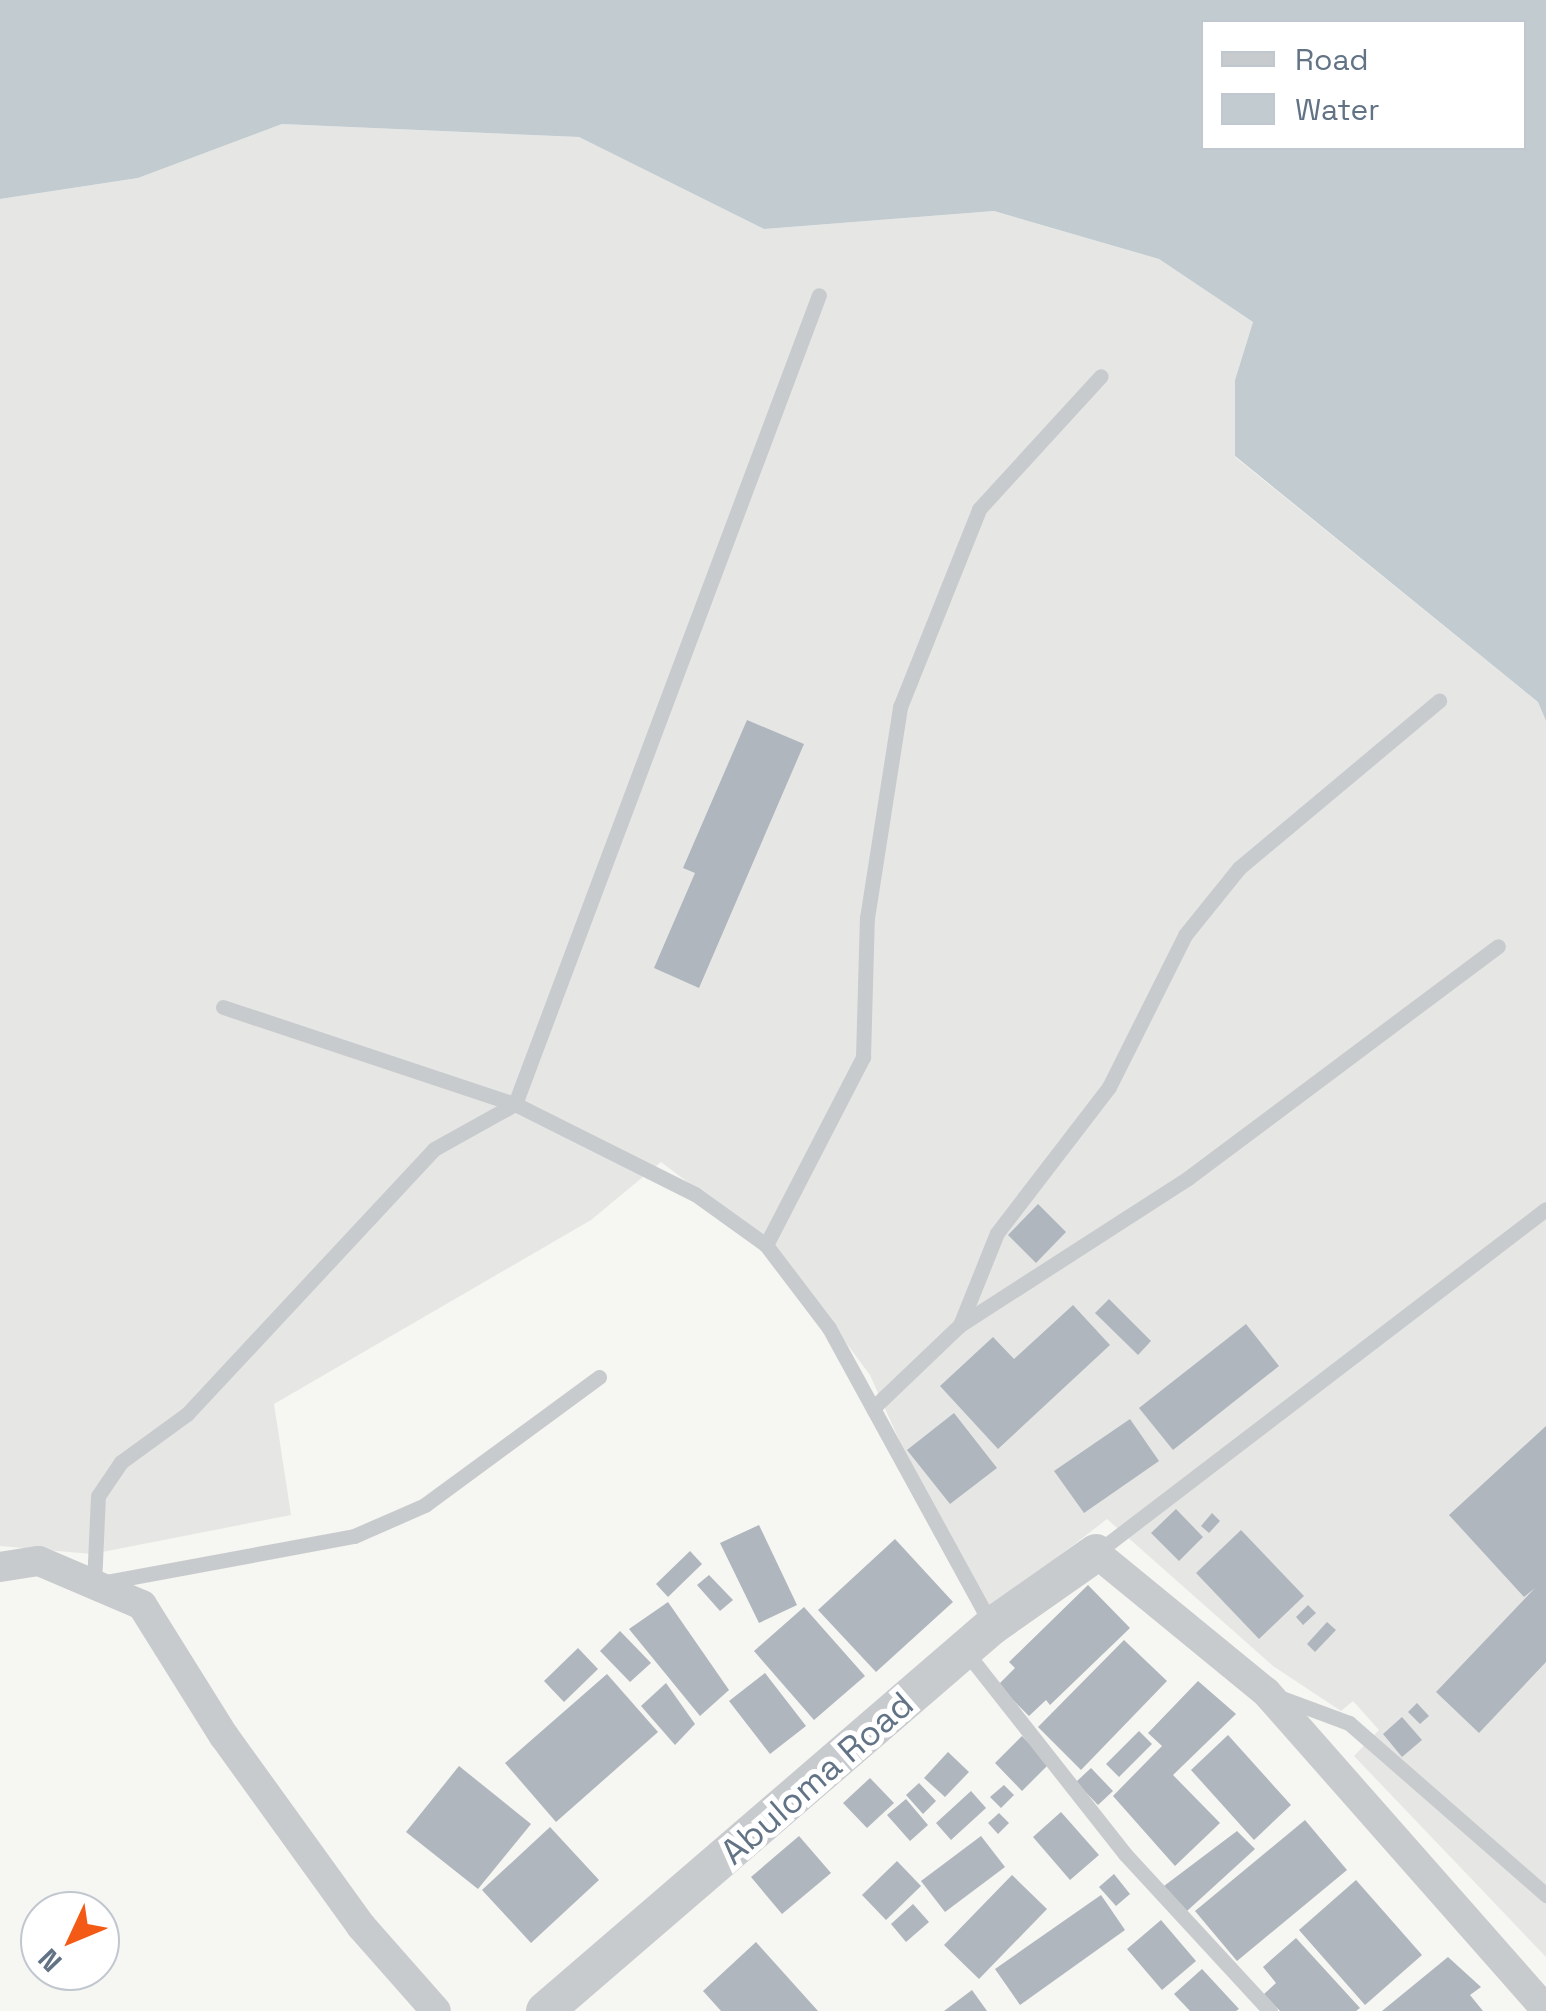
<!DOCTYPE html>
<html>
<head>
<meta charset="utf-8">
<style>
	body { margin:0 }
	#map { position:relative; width:1546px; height:2011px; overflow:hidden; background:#f6f6f2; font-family:"Space Grotesk",sans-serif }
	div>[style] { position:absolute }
	.built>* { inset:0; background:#e6e7e5 }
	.water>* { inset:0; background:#c1cbd0 }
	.building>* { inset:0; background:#afb6bd }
	.service>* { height:15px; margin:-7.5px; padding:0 7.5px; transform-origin:7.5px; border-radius:7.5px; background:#c8cbce }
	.minor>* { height:30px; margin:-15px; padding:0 15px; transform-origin:15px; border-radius:15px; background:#c8cbce }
	.tertiary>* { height:38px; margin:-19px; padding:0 19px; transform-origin:19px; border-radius:19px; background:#c8cbce }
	span { translate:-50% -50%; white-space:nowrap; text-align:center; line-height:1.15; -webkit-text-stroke:10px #fff; paint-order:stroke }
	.street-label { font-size:35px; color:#627386 }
	.legend { position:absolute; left:1201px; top:20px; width:325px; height:130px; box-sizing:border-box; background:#fff; border:2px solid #c0c7cf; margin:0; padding:12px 18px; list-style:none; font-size:30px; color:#627386 }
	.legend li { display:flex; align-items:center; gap:20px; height:50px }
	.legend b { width:50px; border:2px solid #c0c7cf }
	.north { position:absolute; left:20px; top:1891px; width:100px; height:100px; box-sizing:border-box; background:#fff; border:2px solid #c0c7cf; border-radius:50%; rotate:226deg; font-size:28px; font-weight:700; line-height:40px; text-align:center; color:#627386 }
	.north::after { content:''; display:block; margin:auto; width:35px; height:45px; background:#f35a15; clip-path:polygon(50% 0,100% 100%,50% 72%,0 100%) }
</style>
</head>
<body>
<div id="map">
	<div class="built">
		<i style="clip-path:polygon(282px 124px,579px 137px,764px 229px,994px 211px,1159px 259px,1253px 322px,1235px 380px,1235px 457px,1538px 702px,1546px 721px,1546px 1957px,1354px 1756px,1379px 1730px,1353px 1701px,1341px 1711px,1273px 1666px,1107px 1519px,979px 1618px,870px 1375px,777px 1250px,661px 1162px,591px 1220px,274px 1404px,291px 1515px,92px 1554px,0 1546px,0 199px,138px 178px)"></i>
	</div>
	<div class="water">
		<i style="clip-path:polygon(evenodd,0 0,1546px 0,1546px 721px,1538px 702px,1235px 456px,1235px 380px,1253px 322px,1159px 259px,994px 211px,764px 229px,579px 137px,282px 124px,138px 178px,0 199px,0 0,1204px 22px,1524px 22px,1524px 148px,1204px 148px,1204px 22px)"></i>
	</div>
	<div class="building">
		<i style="clip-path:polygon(747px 720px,804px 744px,699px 988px,654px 968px,695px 873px,683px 868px)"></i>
		<i style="clip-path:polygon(1038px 1204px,1066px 1232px,1036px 1263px,1008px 1235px)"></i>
		<i style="clip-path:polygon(1109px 1299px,1151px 1341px,1138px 1355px,1095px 1313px)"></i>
		<i style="clip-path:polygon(1073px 1305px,1110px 1345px,998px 1449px,940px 1386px,993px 1337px,1014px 1359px)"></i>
		<i style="clip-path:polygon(1246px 1324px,1279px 1366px,1173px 1450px,1139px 1408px)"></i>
		<i style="clip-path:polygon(954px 1413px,997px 1468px,950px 1504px,907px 1450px)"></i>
		<i style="clip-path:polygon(1130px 1419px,1159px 1461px,1084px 1513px,1054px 1471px)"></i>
		<i style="clip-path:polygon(1546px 1426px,1546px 1662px,1479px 1733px,1436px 1692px,1535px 1588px,1524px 1597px,1449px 1515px)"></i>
		<i style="clip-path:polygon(1176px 1509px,1203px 1537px,1179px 1561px,1151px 1533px)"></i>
		<i style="clip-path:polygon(1212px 1513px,1220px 1521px,1209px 1533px,1201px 1526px)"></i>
		<i style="clip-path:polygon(759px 1525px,797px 1605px,759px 1623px,720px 1543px)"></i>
		<i style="clip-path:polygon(1241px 1530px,1304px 1596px,1259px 1639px,1196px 1573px)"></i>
		<i style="clip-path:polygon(895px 1539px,953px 1602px,876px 1672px,818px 1610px)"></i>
		<i style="clip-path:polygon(690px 1551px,702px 1564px,668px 1597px,656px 1584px)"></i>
		<i style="clip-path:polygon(709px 1575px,733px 1600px,720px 1611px,697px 1585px)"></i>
		<i style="clip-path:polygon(1088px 1585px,1130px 1628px,1050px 1705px,1046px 1700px,1029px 1716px,998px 1685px,1015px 1668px,1009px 1662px)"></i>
		<i style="clip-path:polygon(668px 1602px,729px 1690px,700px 1716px,629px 1629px)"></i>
		<i style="clip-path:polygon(1308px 1605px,1316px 1613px,1303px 1625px,1296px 1617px)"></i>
		<i style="clip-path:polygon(804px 1607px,865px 1676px,814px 1720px,754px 1651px)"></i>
		<i style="clip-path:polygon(1327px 1622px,1336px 1630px,1315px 1652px,1307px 1644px)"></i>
		<i style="clip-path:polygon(620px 1631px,651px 1663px,630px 1682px,600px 1651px)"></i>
		<i style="clip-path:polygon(1124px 1640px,1167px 1681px,1081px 1770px,1038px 1727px)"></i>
		<i style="clip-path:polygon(578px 1648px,598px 1669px,564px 1702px,544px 1681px)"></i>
		<i style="clip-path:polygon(765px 1673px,806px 1726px,770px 1754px,729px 1701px)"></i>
		<i style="clip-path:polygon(607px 1674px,658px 1732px,556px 1822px,505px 1763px)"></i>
		<i style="clip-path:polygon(1198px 1681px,1236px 1714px,1173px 1775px,1220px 1823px,1175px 1866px,1113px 1796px,1162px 1746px,1148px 1733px)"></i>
		<i style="clip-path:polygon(666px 1683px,695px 1724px,675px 1745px,641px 1706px)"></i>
		<i style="clip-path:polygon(1417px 1703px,1429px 1716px,1420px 1724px,1408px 1712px)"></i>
		<i style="clip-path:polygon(1402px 1717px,1422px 1740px,1402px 1757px,1383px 1734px)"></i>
		<i style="clip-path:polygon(1139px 1731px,1152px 1744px,1119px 1777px,1106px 1764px)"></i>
		<i style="clip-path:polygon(1228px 1735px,1291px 1805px,1254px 1840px,1191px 1770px)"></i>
		<i style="clip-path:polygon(1022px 1736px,1049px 1764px,1022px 1791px,995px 1763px)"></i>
		<i style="clip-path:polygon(948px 1752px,969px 1772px,945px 1797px,924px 1778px)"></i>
		<i style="clip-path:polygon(459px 1766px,531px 1824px,478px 1889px,406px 1832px)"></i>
		<i style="clip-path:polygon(1091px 1768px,1113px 1791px,1098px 1805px,1076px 1782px)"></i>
		<i style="clip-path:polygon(870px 1778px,894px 1803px,867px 1828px,843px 1803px)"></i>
		<i style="clip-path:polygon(919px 1783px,936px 1801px,923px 1814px,906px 1795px)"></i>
		<i style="clip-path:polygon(1004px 1785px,1014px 1795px,1001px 1808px,990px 1797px)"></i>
		<i style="clip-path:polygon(971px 1791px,986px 1808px,951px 1840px,936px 1823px)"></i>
		<i style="clip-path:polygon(906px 1799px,928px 1825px,910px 1841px,887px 1815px)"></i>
		<i style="clip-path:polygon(1061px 1812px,1099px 1855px,1070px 1880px,1033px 1837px)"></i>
		<i style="clip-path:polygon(999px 1813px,1009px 1823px,998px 1834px,988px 1823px)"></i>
		<i style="clip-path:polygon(1305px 1820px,1347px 1870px,1237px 1961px,1195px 1911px)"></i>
		<i style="clip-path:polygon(550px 1827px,599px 1880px,531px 1943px,482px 1890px)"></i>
		<i style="clip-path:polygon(1237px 1831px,1255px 1849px,1187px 1911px,1164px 1886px)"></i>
		<i style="clip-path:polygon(799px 1836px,831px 1873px,782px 1914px,751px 1877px)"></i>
		<i style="clip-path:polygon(981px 1836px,1005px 1867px,945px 1912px,921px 1881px)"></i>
		<i style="clip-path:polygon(897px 1861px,921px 1886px,886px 1920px,862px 1895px)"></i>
		<i style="clip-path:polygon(1114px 1874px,1130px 1894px,1116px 1906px,1099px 1887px)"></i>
		<i style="clip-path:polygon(1012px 1875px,1047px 1909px,979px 1979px,944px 1945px)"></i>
		<i style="clip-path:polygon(1356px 1880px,1422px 1955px,1365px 2005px,1299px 1930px)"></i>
		<i style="clip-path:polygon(1101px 1895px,1125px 1930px,1020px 2005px,995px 1969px)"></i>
		<i style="clip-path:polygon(913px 1904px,929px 1922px,906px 1942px,891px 1924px)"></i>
		<i style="clip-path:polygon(1161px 1920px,1196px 1961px,1162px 1990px,1127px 1949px)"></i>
		<i style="clip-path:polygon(1296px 1938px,1360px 2008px,1356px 2011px,1280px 2011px,1264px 1994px,1276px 1983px,1263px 1967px)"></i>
		<i style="clip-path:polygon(756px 1942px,818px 2011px,721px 2011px,703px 1991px)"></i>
		<i style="clip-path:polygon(1448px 1957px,1481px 1987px,1470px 1995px,1483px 2011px,1382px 2011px)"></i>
		<i style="clip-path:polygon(1202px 1969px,1239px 2009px,1236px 2011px,1190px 2011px,1174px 1994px)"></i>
		<i style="clip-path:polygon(972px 1990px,987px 2011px,944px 2011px)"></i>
	</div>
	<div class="service">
		<i style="left:223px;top:1007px;width:308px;rotate:18.4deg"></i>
		<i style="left:515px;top:1104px;width:864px;rotate:-69.41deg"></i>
		<i style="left:766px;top:1245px;width:212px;rotate:-62.7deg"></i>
		<i style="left:863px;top:1057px;width:139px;rotate:-88.4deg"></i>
		<i style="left:867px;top:918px;width:214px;rotate:-81.1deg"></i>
		<i style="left:900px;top:707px;width:213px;rotate:-68.2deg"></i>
		<i style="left:979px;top:509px;width:180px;rotate:-47.5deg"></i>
		<i style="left:960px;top:1325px;width:271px;rotate:-32.8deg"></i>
		<i style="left:1188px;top:1178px;width:387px;rotate:-36.8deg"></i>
		<i style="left:599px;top:1377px;width:216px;rotate:143.7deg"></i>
		<i style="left:425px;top:1505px;width:77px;rotate:156.4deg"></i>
		<i style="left:354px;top:1536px;width:264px;rotate:169.5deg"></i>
		<i style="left:94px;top:1584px;width:88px;rotate:-87.4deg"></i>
		<i style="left:98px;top:1496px;width:41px;rotate:-55.9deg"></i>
		<i style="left:121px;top:1462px;width:82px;rotate:-36deg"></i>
		<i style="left:187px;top:1414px;width:362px;rotate:-47deg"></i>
		<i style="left:434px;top:1149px;width:93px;rotate:-29.1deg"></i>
		<i style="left:515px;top:1104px;width:201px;rotate:26.6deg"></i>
		<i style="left:695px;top:1194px;width:87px;rotate:35.7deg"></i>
		<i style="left:766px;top:1245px;width:104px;rotate:52.8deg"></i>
		<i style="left:829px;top:1328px;width:337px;rotate:61.3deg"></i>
		<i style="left:873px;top:1408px;width:120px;rotate:-43.7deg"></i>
		<i style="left:960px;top:1325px;width:99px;rotate:-68.1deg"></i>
		<i style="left:997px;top:1233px;width:184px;rotate:-52.5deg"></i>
		<i style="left:1109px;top:1087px;width:170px;rotate:-63.4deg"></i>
		<i style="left:1185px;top:935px;width:86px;rotate:-51.1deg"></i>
		<i style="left:1239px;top:868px;width:261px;rotate:-39.9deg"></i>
		<i style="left:1096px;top:1553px;width:566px;rotate:-37.4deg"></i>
		<i style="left:966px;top:1652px;width:257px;rotate:51.8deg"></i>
		<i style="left:1125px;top:1854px;width:214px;rotate:47.3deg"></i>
		<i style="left:1279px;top:1697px;width:75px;rotate:20.4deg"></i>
		<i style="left:1349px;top:1723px;width:262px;rotate:41.1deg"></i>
	</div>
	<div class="minor">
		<i style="left:1096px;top:1553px;width:220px;rotate:39.3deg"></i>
		<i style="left:1266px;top:1692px;width:424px;rotate:48.6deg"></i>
		<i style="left:0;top:1567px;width:39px;rotate:-9deg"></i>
		<i style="left:39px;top:1561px;width:112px;rotate:23.1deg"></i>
		<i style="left:142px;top:1605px;width:155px;rotate:58deg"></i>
		<i style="left:224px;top:1736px;width:234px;rotate:54.2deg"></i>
		<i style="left:361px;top:1926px;width:113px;rotate:48.6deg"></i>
	</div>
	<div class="tertiary">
		<i style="left:545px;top:2011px;width:590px;rotate:-40.74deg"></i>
		<i style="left:992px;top:1626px;width:127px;rotate:-35.1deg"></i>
	</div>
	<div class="street-label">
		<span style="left:817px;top:1778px;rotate:-41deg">Abuloma Road</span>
	</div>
	<ul class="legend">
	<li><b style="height:12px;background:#c8cbce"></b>Road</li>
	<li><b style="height:28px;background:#c1cbd0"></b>Water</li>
	</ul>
	<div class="north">N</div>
</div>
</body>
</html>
